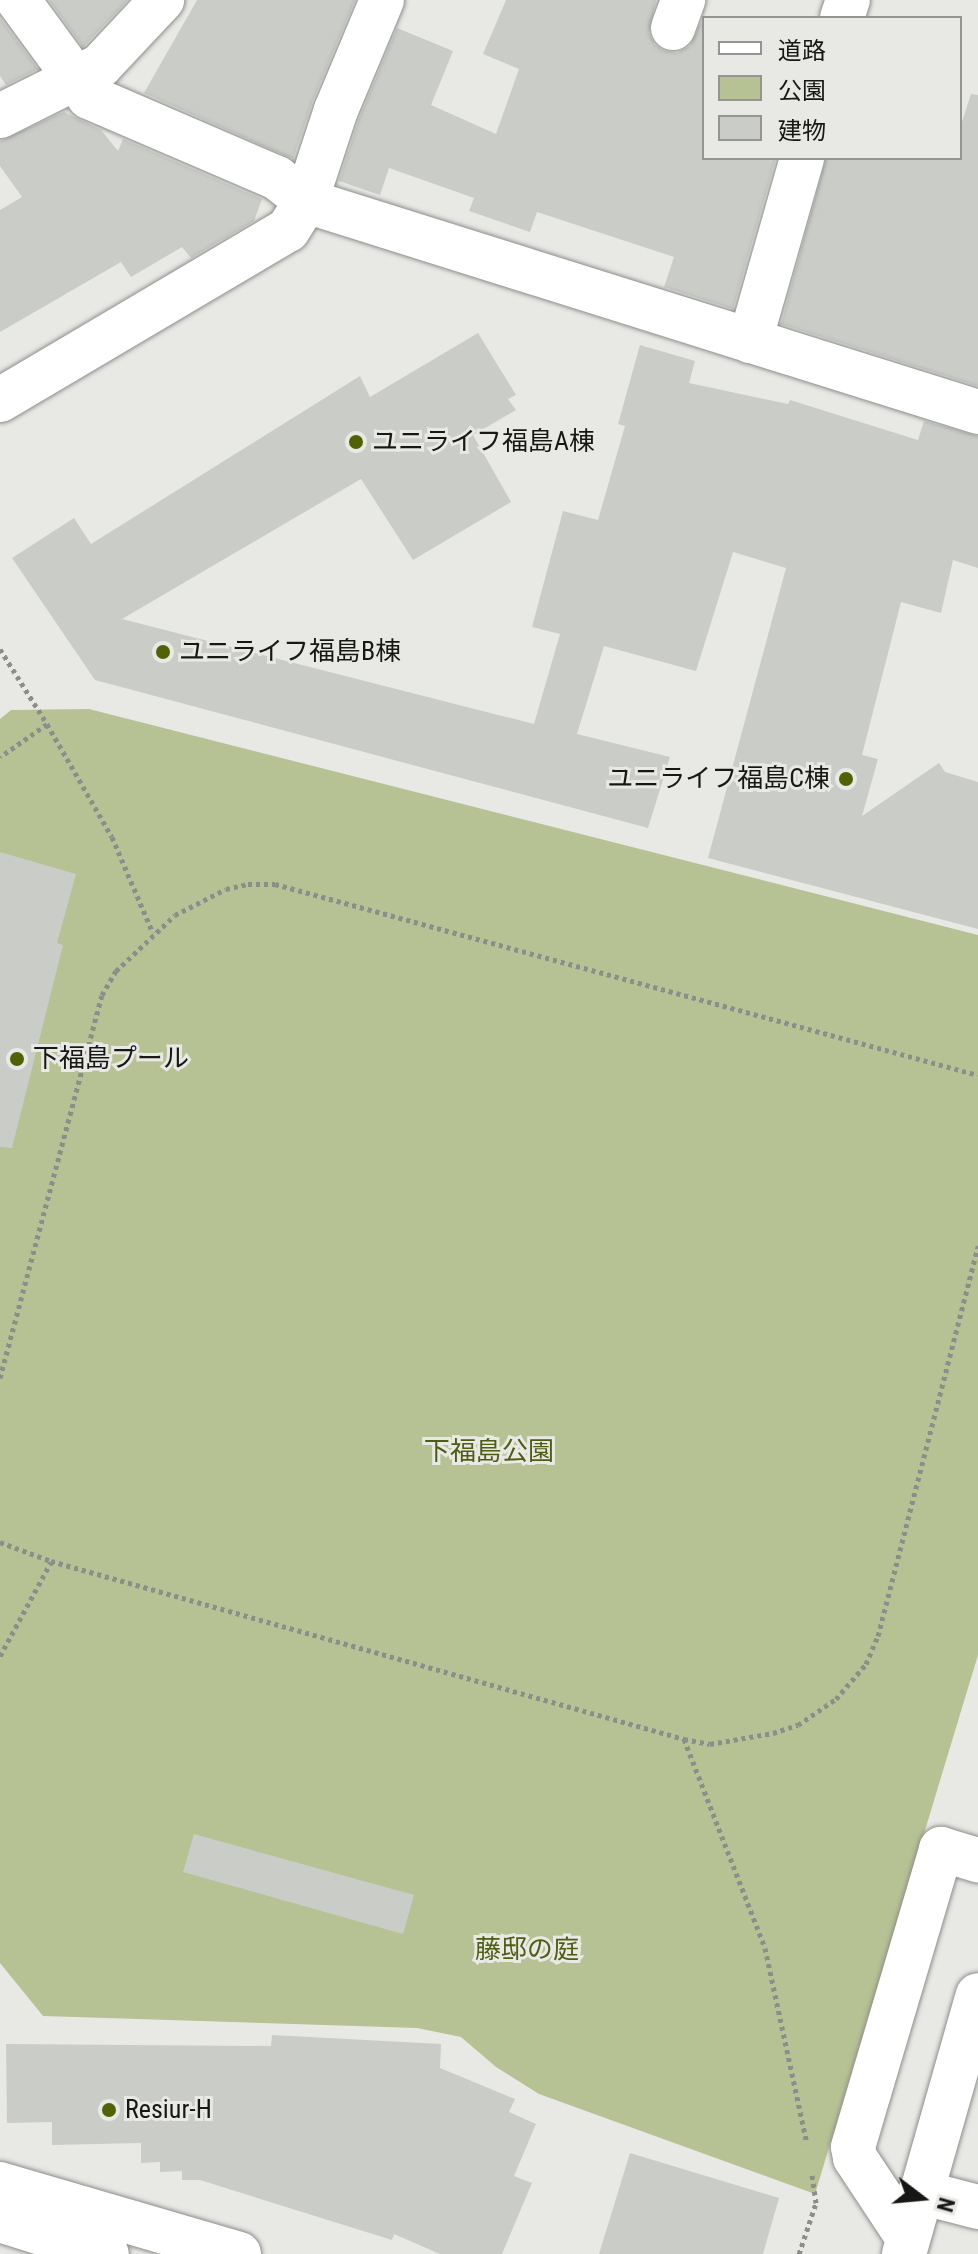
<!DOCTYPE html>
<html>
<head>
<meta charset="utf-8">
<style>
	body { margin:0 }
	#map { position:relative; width:978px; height:2254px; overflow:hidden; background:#e8e9e5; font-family:"Roboto Condensed","Noto Sans JP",sans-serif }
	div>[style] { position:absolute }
	.green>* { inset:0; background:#b6c294 }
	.building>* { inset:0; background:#caccc7 }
	.path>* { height:5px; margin-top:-2.5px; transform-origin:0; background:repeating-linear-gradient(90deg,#8d8d8b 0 4px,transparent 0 8px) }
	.roads { filter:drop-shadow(0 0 2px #8d8f8b) drop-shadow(0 0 2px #8d8f8b) }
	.minor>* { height:44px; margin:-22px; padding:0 22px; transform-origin:22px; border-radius:22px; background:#fff }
	.dots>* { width:22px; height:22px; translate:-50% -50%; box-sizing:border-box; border:4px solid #e8e9e5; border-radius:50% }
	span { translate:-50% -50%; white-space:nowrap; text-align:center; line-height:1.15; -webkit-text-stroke:6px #e8e9e5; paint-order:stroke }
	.poi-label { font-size:26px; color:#171716 }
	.left { translate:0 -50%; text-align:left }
	.right { translate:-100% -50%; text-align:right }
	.park-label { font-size:26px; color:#4f5d12 }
	.legend { position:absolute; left:702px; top:16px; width:260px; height:144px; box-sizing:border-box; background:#e8e9e5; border:2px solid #949592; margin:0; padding:10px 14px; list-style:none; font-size:24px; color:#171716 }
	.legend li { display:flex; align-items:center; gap:16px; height:40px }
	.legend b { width:40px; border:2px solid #949592 }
	.north { position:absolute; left:882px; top:2158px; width:80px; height:80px; -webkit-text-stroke:6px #e8e9e5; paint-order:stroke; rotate:106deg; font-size:22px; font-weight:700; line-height:32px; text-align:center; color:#171716 }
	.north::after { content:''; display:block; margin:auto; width:28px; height:36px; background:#171716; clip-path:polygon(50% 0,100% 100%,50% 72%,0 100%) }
</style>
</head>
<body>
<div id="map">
	<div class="green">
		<i style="clip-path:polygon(89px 709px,978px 935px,978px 1655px,815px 2194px,539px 2094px,496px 2067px,461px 2037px,417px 2028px,43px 2016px,0 1963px,0 719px,11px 710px)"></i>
	</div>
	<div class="building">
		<i style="clip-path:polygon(49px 0,128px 0,83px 47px)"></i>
		<i style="clip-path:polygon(197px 0,355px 0,313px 100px,293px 159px,144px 93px)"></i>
		<i style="clip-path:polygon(506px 0,656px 0,649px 33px,655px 45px,664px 51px,677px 53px,690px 46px,704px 16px,704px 158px,776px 158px,733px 309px,664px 287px,674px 257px,537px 212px,530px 232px,469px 211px,474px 198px,389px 168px,380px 195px,339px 181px,359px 119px,397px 28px,453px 51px,431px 105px,496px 134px,519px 69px,483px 54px)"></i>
		<i style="clip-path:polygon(0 18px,38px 69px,6px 85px,0 76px)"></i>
		<i style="clip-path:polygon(971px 94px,978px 95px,978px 386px,781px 324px,826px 158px,960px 158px,960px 128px)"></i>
		<i style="clip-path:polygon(64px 112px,101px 130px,118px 151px,123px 139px,262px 199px,254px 221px,191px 258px,182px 247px,131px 277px,121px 262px,0 332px,0 210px,22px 197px,0 166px,0 141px)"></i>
		<i style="clip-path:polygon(478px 333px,516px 395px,508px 399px,516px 410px,473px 435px,511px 502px,413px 560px,361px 479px,122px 619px,534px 724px,560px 634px,532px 627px,563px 511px,598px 520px,625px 426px,618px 424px,640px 345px,695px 361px,689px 383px,788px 404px,790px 400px,918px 440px,924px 421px,978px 436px,978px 568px,953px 560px,941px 613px,901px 602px,862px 755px,878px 759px,862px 816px,939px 763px,945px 772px,978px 782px,978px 929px,708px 858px,786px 568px,733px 552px,696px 671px,604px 646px,577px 734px,670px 757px,648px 828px,95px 680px,12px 558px,74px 518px,91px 544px,360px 376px,370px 397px)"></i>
		<i style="clip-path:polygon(0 852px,76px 874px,57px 943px,63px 945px,12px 1148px,0 1147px)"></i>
		<i style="clip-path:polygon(194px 1834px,414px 1895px,403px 1934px,183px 1872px)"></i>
		<i style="clip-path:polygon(272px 2035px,441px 2044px,440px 2068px,515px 2099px,509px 2112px,536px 2124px,514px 2176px,532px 2183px,502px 2254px,440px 2254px,394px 2234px,392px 2240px,200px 2180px,182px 2180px,182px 2171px,160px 2172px,160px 2162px,141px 2163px,141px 2143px,52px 2145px,52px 2122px,7px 2123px,6px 2044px,271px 2046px)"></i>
		<i style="clip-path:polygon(630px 2153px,779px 2198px,763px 2254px,599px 2254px)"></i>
	</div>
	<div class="path">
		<i style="left:0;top:649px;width:89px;rotate:57.9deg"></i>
		<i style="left:47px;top:724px;width:57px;rotate:144.9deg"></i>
		<i style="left:47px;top:724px;width:130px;rotate:60.1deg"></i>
		<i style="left:112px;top:837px;width:104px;rotate:66.9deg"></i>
		<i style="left:0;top:1378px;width:396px;rotate:-75.1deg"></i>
		<i style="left:102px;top:995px;width:28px;rotate:-60deg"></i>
		<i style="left:116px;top:971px;width:81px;rotate:-43.5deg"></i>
		<i style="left:175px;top:915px;width:57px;rotate:-27deg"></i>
		<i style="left:226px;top:889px;width:23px;rotate:-13deg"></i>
		<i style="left:248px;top:884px;width:27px"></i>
		<i style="left:275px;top:884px;width:728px;rotate:15.2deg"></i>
		<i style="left:0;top:1542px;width:54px;rotate:20.4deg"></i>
		<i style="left:51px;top:1561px;width:658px;rotate:15.71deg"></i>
		<i style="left:684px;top:1739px;width:26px;rotate:11deg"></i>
		<i style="left:710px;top:1744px;width:64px;rotate:-9.9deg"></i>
		<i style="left:773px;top:1733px;width:26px;rotate:-18deg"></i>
		<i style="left:798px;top:1725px;width:46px;rotate:-34.4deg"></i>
		<i style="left:836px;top:1699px;width:46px;rotate:-49.4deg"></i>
		<i style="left:866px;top:1664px;width:30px;rotate:-67deg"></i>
		<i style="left:878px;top:1636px;width:403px;rotate:-75.6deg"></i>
		<i style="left:0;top:1656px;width:107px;rotate:-61.5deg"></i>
		<i style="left:684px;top:1739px;width:224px;rotate:68.8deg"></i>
		<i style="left:765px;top:1948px;width:200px;rotate:77.9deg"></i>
		<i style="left:799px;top:2254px;width:54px;rotate:-71.6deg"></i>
		<i style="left:816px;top:2203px;width:29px;rotate:-98deg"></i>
	</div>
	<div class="roads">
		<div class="minor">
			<i style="left:18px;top:0;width:120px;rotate:53.8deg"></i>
			<i style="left:89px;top:97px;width:205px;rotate:23.3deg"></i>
			<i style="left:277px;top:178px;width:37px;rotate:38deg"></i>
			<i style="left:306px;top:201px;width:704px;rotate:17.43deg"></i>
			<i style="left:842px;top:18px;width:19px;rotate:-72deg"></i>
			<i style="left:673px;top:28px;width:30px;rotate:-70deg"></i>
			<i style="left:0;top:116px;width:112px;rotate:-26.6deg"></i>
			<i style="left:100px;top:66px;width:91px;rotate:-46.8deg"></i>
			<i style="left:750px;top:341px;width:190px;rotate:-74.1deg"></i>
			<i style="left:0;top:400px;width:334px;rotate:-30.6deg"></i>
			<i style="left:288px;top:230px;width:34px;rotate:-58deg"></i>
			<i style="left:306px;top:201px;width:96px;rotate:-71.8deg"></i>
			<i style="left:336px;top:110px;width:119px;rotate:-67.3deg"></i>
			<i style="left:0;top:2184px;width:249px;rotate:16.3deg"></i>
			<i style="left:920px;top:2192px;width:60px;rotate:14.5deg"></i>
			<i style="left:0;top:2220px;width:112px;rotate:17.6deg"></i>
			<i style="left:908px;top:2238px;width:96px;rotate:-123.5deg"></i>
			<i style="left:855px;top:2158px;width:11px;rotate:-100deg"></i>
			<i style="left:853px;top:2147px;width:311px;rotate:-73.5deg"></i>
			<i style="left:941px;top:1849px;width:39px;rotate:17deg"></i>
			<i style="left:904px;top:2254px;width:269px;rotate:-74.1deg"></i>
		</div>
	</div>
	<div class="dots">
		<i style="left:356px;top:442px;background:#516105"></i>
		<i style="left:163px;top:652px;background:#516105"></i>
		<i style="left:846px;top:779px;background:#516105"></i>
		<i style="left:17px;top:1059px;background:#516105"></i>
		<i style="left:109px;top:2110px;background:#516105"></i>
	</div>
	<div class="poi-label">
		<span class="left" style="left:372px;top:442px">ユニライフ福島A棟</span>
		<span class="left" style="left:179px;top:652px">ユニライフ福島B棟</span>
		<span class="right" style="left:830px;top:779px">ユニライフ福島C棟</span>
		<span class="left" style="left:33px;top:1059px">下福島プール</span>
		<span class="left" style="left:125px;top:2110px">Resiur-H</span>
	</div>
	<div class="park-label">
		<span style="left:489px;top:1452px">下福島公園</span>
		<span style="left:527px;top:1950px">藤邸の庭</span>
	</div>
	<ul class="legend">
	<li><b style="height:10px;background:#fff"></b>道路</li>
	<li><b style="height:22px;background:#b6c294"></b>公園</li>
	<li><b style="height:22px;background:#caccc7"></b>建物</li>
	</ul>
	<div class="north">N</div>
</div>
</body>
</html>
